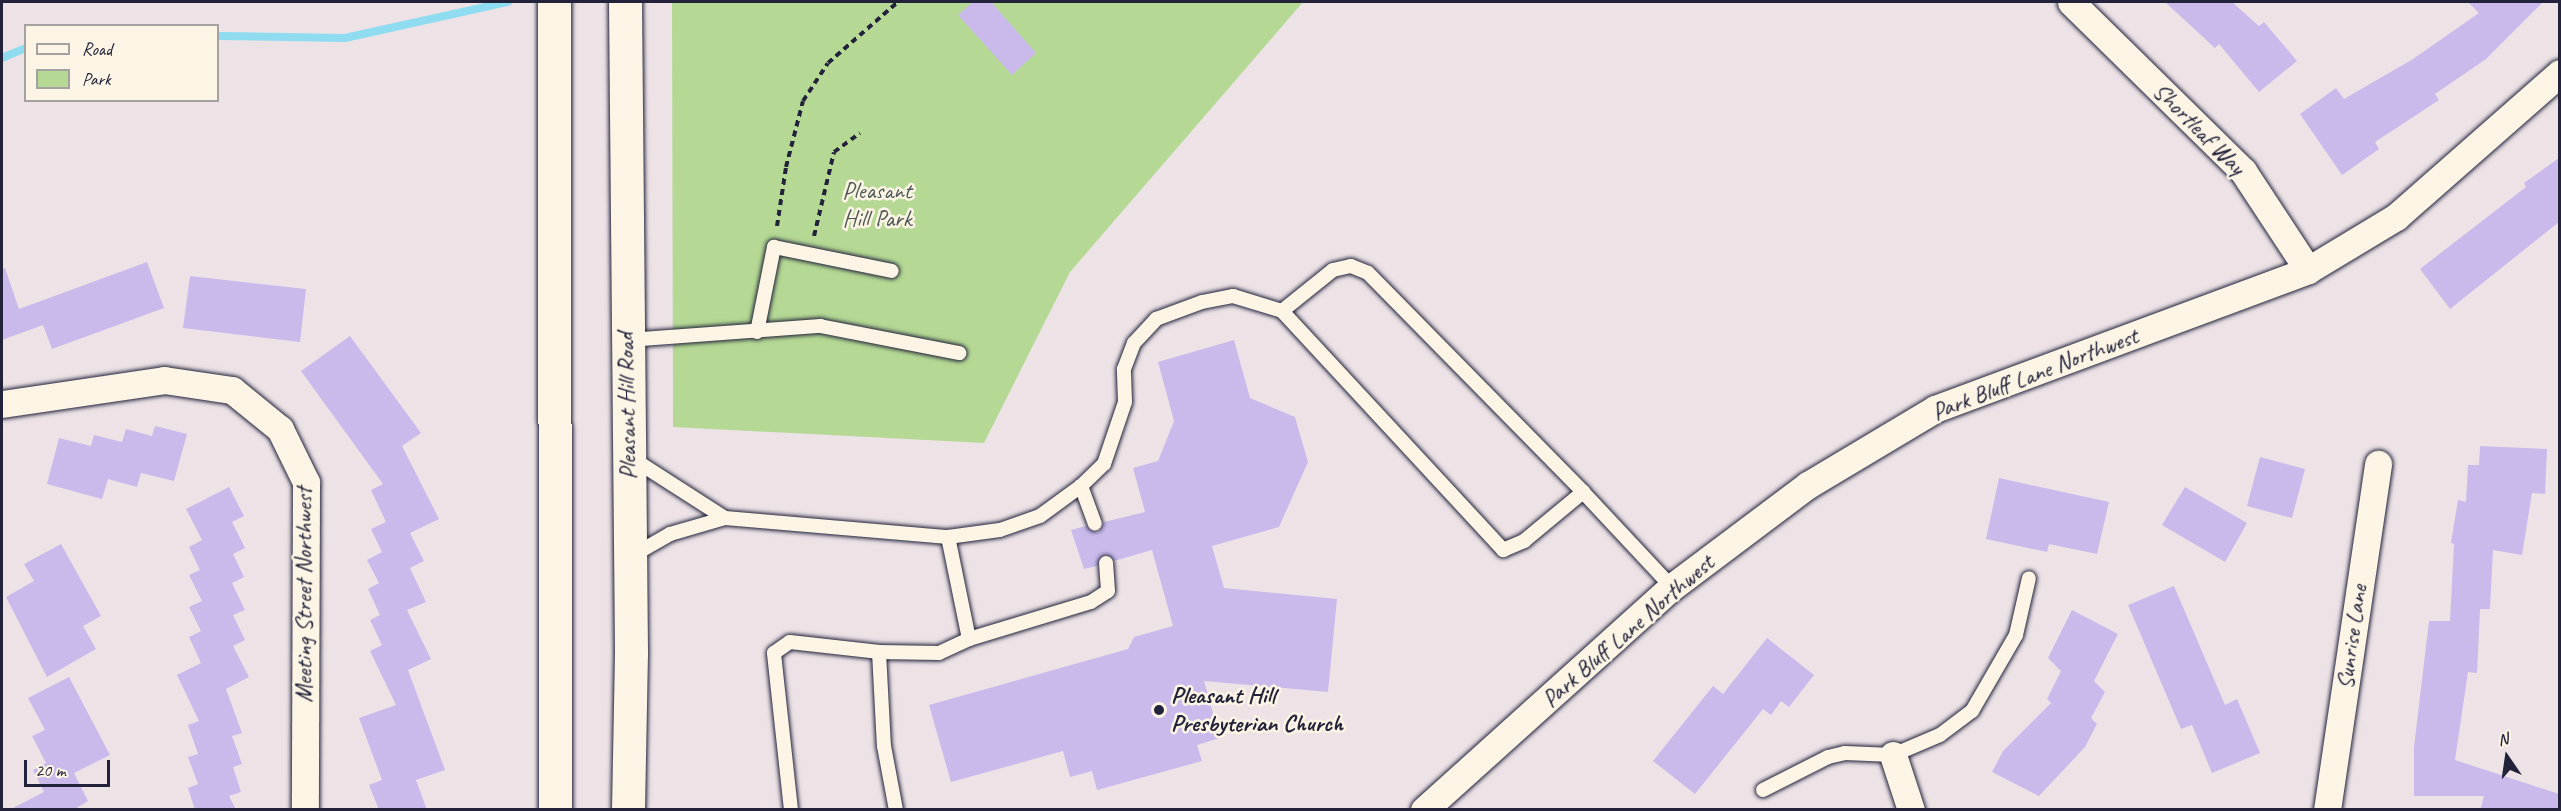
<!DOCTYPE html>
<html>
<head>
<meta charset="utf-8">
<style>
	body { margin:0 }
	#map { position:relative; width:2561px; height:811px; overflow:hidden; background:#ede3e7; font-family:Caveat,sans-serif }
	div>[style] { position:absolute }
	.green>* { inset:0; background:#b5d994 }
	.stream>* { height:8px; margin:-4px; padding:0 4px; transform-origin:4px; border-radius:4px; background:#8fdcf0 }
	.building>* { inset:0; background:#c9baeb }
	.path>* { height:4px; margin-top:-2px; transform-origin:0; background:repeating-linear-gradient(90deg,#22223b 0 6px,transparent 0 10.5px) }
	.roads { filter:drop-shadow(0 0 2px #22223b) drop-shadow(0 0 2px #22223b) }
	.service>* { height:14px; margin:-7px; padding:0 7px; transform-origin:7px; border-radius:7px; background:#fcf5e5 }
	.minor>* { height:27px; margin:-13.5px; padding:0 13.5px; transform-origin:13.5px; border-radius:13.5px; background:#fcf5e5 }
	.trunk>* { height:33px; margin:-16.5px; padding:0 16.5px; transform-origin:16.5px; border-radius:16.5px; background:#fcf5e5 }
	.dots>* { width:16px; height:16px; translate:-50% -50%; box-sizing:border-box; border:3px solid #fcf5e5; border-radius:50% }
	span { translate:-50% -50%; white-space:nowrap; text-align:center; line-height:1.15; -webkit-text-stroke:5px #fcf5e5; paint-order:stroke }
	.street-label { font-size:24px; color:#22223b }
	.park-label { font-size:24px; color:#4e5956 }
	.poi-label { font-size:24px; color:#22223b; font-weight:700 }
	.left { translate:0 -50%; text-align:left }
	.frame { position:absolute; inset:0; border:3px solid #22223b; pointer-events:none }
	.legend { position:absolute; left:24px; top:24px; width:195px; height:78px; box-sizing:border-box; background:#fcf5e5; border:2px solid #a5a1a1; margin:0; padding:8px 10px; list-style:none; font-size:18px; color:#22223b }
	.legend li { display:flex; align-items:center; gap:12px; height:30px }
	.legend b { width:30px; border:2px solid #a5a1a1 }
	.north { position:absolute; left:2477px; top:727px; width:60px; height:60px; -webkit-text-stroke:4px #fcf5e5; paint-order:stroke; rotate:347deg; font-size:16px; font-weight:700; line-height:24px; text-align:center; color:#22223b }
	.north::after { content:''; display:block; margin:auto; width:21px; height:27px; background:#22223b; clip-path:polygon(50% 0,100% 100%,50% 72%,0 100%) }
	.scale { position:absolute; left:24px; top:760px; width:86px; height:27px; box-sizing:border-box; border:3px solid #22223b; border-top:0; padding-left:8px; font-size:18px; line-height:21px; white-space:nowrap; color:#22223b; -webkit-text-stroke:4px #fcf5e5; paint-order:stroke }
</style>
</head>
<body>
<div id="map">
	<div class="green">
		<i style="clip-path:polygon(672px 2px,1303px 2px,1070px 272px,984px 443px,673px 427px)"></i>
	</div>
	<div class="stream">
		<i style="left:218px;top:36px;width:127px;rotate:0.9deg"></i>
		<i style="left:345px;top:38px;width:167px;rotate:-12.5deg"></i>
		<i style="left:2px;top:58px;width:26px;rotate:-23deg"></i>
	</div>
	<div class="building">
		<i style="clip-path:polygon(973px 2px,991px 2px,1036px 53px,1012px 75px,958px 15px)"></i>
		<i style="clip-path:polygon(2165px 2px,2232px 2px,2259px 26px,2264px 22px,2297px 61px,2259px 92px,2219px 44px,2215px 48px)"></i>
		<i style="clip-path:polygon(2468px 2px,2543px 2px,2486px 59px,2435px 94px,2439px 100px,2375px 142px,2379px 149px,2342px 175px,2300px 114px,2336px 88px,2344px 99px,2413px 59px,2479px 13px)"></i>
		<i style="clip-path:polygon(2559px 158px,2559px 222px,2450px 309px,2420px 269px,2526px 187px,2524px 183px)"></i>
		<i style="clip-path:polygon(147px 262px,164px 308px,52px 349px,43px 325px,2px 340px,2px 269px,5px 268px,19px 309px)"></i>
		<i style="clip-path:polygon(190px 276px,306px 289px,300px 342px,183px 328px)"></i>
		<i style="clip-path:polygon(350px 336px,421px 433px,402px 446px,439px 519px,410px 533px,424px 561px,410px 568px,426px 602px,407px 610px,431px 659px,408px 670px,445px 770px,416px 780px,427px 810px,379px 810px,369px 785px,382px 780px,359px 718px,396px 705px,370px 651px,382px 645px,370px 620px,380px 615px,368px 589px,379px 583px,367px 560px,382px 552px,371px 529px,386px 522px,371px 490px,383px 484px,301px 371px)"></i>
		<i style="clip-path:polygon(1234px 340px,1250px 398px,1295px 417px,1308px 462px,1279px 527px,1212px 546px,1224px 588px,1337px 599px,1328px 692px,1204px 681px,1220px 738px,1197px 745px,1202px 761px,1097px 790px,1092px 771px,1070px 777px,1063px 751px,951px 782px,929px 705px,1128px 649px,1134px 637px,1173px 626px,1152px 550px,1114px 561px,1105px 554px,1097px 566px,1084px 569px,1071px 530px,1086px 526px,1098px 533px,1104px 522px,1145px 512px,1133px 468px,1158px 461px,1174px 421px,1158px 362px)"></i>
		<i style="clip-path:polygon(155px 426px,187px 434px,174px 481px,141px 473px,137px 487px,108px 479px,102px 499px,47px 484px,59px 438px,91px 446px,94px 435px,122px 442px,126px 429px,152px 436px)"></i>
		<i style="clip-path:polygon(2480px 446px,2547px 449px,2545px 494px,2532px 493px,2522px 555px,2493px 550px,2490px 609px,2480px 609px,2477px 673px,2468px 672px,2455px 760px,2559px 794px,2559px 810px,2480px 810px,2484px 796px,2414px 796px,2414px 747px,2429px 621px,2450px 621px,2454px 544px,2451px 543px,2458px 500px,2466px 502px,2468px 465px,2479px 465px)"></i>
		<i style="clip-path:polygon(2260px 457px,2305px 469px,2292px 518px,2247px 506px)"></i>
		<i style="clip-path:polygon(1999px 478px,2109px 502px,2097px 554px,2049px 544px,2047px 552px,1986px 539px)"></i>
		<i style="clip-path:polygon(229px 487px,244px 516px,232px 522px,245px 548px,233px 554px,244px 577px,232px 583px,245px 610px,233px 615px,245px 640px,233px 646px,249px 677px,226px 689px,242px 733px,232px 736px,242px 764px,233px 767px,241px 792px,229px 796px,236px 810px,195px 810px,188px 788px,198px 784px,188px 757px,198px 754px,188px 725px,199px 721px,177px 675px,201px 663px,189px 637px,201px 631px,189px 607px,202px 601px,189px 575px,200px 570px,189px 547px,202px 540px,186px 509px)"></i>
		<i style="clip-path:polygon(2185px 487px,2247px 523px,2225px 562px,2162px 525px)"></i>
		<i style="clip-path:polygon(61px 544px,101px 616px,83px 626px,96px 649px,47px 677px,6px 597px,34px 581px,24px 564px)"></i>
		<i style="clip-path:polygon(2174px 586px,2225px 705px,2237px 699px,2260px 753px,2212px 773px,2192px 725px,2181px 729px,2128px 605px)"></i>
		<i style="clip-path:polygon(2072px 610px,2118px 634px,2094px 681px,2105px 692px,2091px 718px,2097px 724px,2085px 747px,2039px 796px,1992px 772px,2003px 751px,2051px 703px,2047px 699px,2061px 671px,2048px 658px)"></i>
		<i style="clip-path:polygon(1767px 638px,1814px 675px,1789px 707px,1781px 701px,1771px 715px,1763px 709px,1695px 794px,1653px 761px,1713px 686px,1723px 694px)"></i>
		<i style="clip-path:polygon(69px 677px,110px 755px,74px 773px,88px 801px,73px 810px,9px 810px,44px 792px,33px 770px,46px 763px,32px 736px,45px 730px,28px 698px)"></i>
	</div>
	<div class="path">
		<i style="left:777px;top:226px;width:60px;rotate:-81.3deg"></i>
		<i style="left:786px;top:167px;width:68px;rotate:-75.6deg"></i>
		<i style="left:803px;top:101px;width:45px;rotate:-56.7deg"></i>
		<i style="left:828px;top:63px;width:93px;rotate:-41.1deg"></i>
		<i style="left:814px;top:236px;width:86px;rotate:-76.6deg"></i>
		<i style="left:834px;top:152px;width:32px;rotate:-36deg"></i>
	</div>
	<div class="roads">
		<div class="service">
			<i style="left:1282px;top:311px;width:65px;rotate:-38.8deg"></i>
			<i style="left:1333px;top:270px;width:18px;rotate:-13deg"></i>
			<i style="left:1351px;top:266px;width:18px;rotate:22deg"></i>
			<i style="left:1368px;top:273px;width:307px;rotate:45.5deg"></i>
			<i style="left:757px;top:332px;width:87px;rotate:-78.7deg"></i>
			<i style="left:774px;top:247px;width:120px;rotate:11.5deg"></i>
			<i style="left:628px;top:340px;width:193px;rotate:-4.2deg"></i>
			<i style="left:820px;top:326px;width:142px;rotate:11deg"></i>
			<i style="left:633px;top:459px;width:109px;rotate:32.7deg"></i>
			<i style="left:1081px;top:486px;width:40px;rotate:69.8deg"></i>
			<i style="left:630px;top:557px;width:46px;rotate:-29.9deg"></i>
			<i style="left:670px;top:534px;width:57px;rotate:-16.2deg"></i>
			<i style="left:725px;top:518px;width:224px;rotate:4.9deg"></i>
			<i style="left:948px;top:537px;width:52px;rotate:-7.7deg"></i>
			<i style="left:1000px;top:530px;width:42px;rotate:-19.3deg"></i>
			<i style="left:1040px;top:516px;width:51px;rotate:-36.2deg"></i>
			<i style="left:1081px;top:486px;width:32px;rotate:-44deg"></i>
			<i style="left:1104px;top:464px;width:65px;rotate:-71.3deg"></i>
			<i style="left:1125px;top:402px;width:33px;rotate:-92deg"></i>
			<i style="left:1124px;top:369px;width:28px;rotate:-69deg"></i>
			<i style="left:1134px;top:343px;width:33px;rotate:-47deg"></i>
			<i style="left:1156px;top:319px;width:49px;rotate:-20.3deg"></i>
			<i style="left:1202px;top:302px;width:32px;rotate:-11deg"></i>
			<i style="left:1233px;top:296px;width:51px;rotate:17deg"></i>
			<i style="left:1282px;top:311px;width:326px;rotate:47.2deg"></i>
			<i style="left:1503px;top:550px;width:23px;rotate:-23deg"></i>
			<i style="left:1524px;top:541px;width:77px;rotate:-39.7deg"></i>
			<i style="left:1583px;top:492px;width:130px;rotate:46.9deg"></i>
			<i style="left:969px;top:639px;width:127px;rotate:-16.9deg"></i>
			<i style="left:1091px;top:602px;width:20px;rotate:-33deg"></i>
			<i style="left:1108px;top:591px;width:28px;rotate:-94deg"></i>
			<i style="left:879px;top:652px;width:94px;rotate:87deg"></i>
			<i style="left:884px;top:746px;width:65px;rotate:79.4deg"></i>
			<i style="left:1763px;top:790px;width:73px;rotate:-26.9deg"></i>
			<i style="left:1828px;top:757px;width:17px;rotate:-13deg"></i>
			<i style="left:1845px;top:753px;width:48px;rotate:2.4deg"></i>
			<i style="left:1893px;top:755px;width:51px;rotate:-23.1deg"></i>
			<i style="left:1940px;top:735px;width:40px;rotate:-37deg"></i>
			<i style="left:1972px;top:711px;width:88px;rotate:-59.9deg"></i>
			<i style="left:2016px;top:635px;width:58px;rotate:-77.2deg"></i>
			<i style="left:791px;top:810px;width:158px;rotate:-96.2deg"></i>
			<i style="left:774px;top:653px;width:19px;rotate:-35deg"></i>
			<i style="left:790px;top:642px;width:90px;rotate:6.4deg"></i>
			<i style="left:879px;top:652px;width:60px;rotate:1deg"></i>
			<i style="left:939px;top:653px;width:33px;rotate:-25deg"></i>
			<i style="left:969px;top:639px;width:104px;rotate:-101.6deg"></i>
		</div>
		<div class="minor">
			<i style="left:2071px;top:2px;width:241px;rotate:44.5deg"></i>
			<i style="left:2243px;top:171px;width:118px;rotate:56.7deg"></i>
			<i style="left:2px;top:404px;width:164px;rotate:-8.4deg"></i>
			<i style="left:164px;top:380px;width:69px;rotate:8.4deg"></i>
			<i style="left:232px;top:390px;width:62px;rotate:39.1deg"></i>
			<i style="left:280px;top:429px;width:59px;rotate:63.9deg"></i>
			<i style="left:306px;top:482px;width:328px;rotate:90.2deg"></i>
			<i style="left:1893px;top:755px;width:58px;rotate:71.9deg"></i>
			<i style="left:1424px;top:810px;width:334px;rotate:-42deg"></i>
			<i style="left:1672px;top:587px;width:170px;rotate:-36.9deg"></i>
			<i style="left:1808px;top:485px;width:148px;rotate:-30.9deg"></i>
			<i style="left:1935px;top:409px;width:398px;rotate:-20.4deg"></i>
			<i style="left:2308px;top:270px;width:103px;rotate:-31.1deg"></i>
			<i style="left:2396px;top:217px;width:218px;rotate:-41.3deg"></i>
			<i style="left:2327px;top:810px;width:350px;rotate:-81.6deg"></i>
		</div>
		<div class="trunk">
			<i style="left:554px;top:2px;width:808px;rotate:89.93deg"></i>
			<i style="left:625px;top:2px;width:651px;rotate:89.47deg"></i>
			<i style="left:631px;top:653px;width:157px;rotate:91.1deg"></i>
		</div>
	</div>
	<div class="dots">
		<i style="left:1159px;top:710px;background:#22223b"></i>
	</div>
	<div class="street-label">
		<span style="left:2199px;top:129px;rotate:45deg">Shortleaf Way</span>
		<span style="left:2035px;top:374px;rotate:-21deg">Park Bluff Lane Northwest</span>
		<span style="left:627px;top:406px;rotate:-91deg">Pleasant Hill Road</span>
		<span style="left:304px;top:595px;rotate:-90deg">Meeting Street Northwest</span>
		<span style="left:1628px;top:631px;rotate:-41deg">Park Bluff Lane Northwest</span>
		<span style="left:2352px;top:637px;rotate:-82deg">Sunrise Lane</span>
	</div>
	<div class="park-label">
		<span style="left:877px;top:205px">Pleasant<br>Hill Park</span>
	</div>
	<div class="poi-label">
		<span class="left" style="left:1171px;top:710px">Pleasant Hill<br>Presbyterian Church</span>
	</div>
	<div class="frame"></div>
	<ul class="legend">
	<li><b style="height:8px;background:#fcf5e5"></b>Road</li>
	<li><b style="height:16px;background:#b5d994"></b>Park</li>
	</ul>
	<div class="north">N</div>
	<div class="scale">20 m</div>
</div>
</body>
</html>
